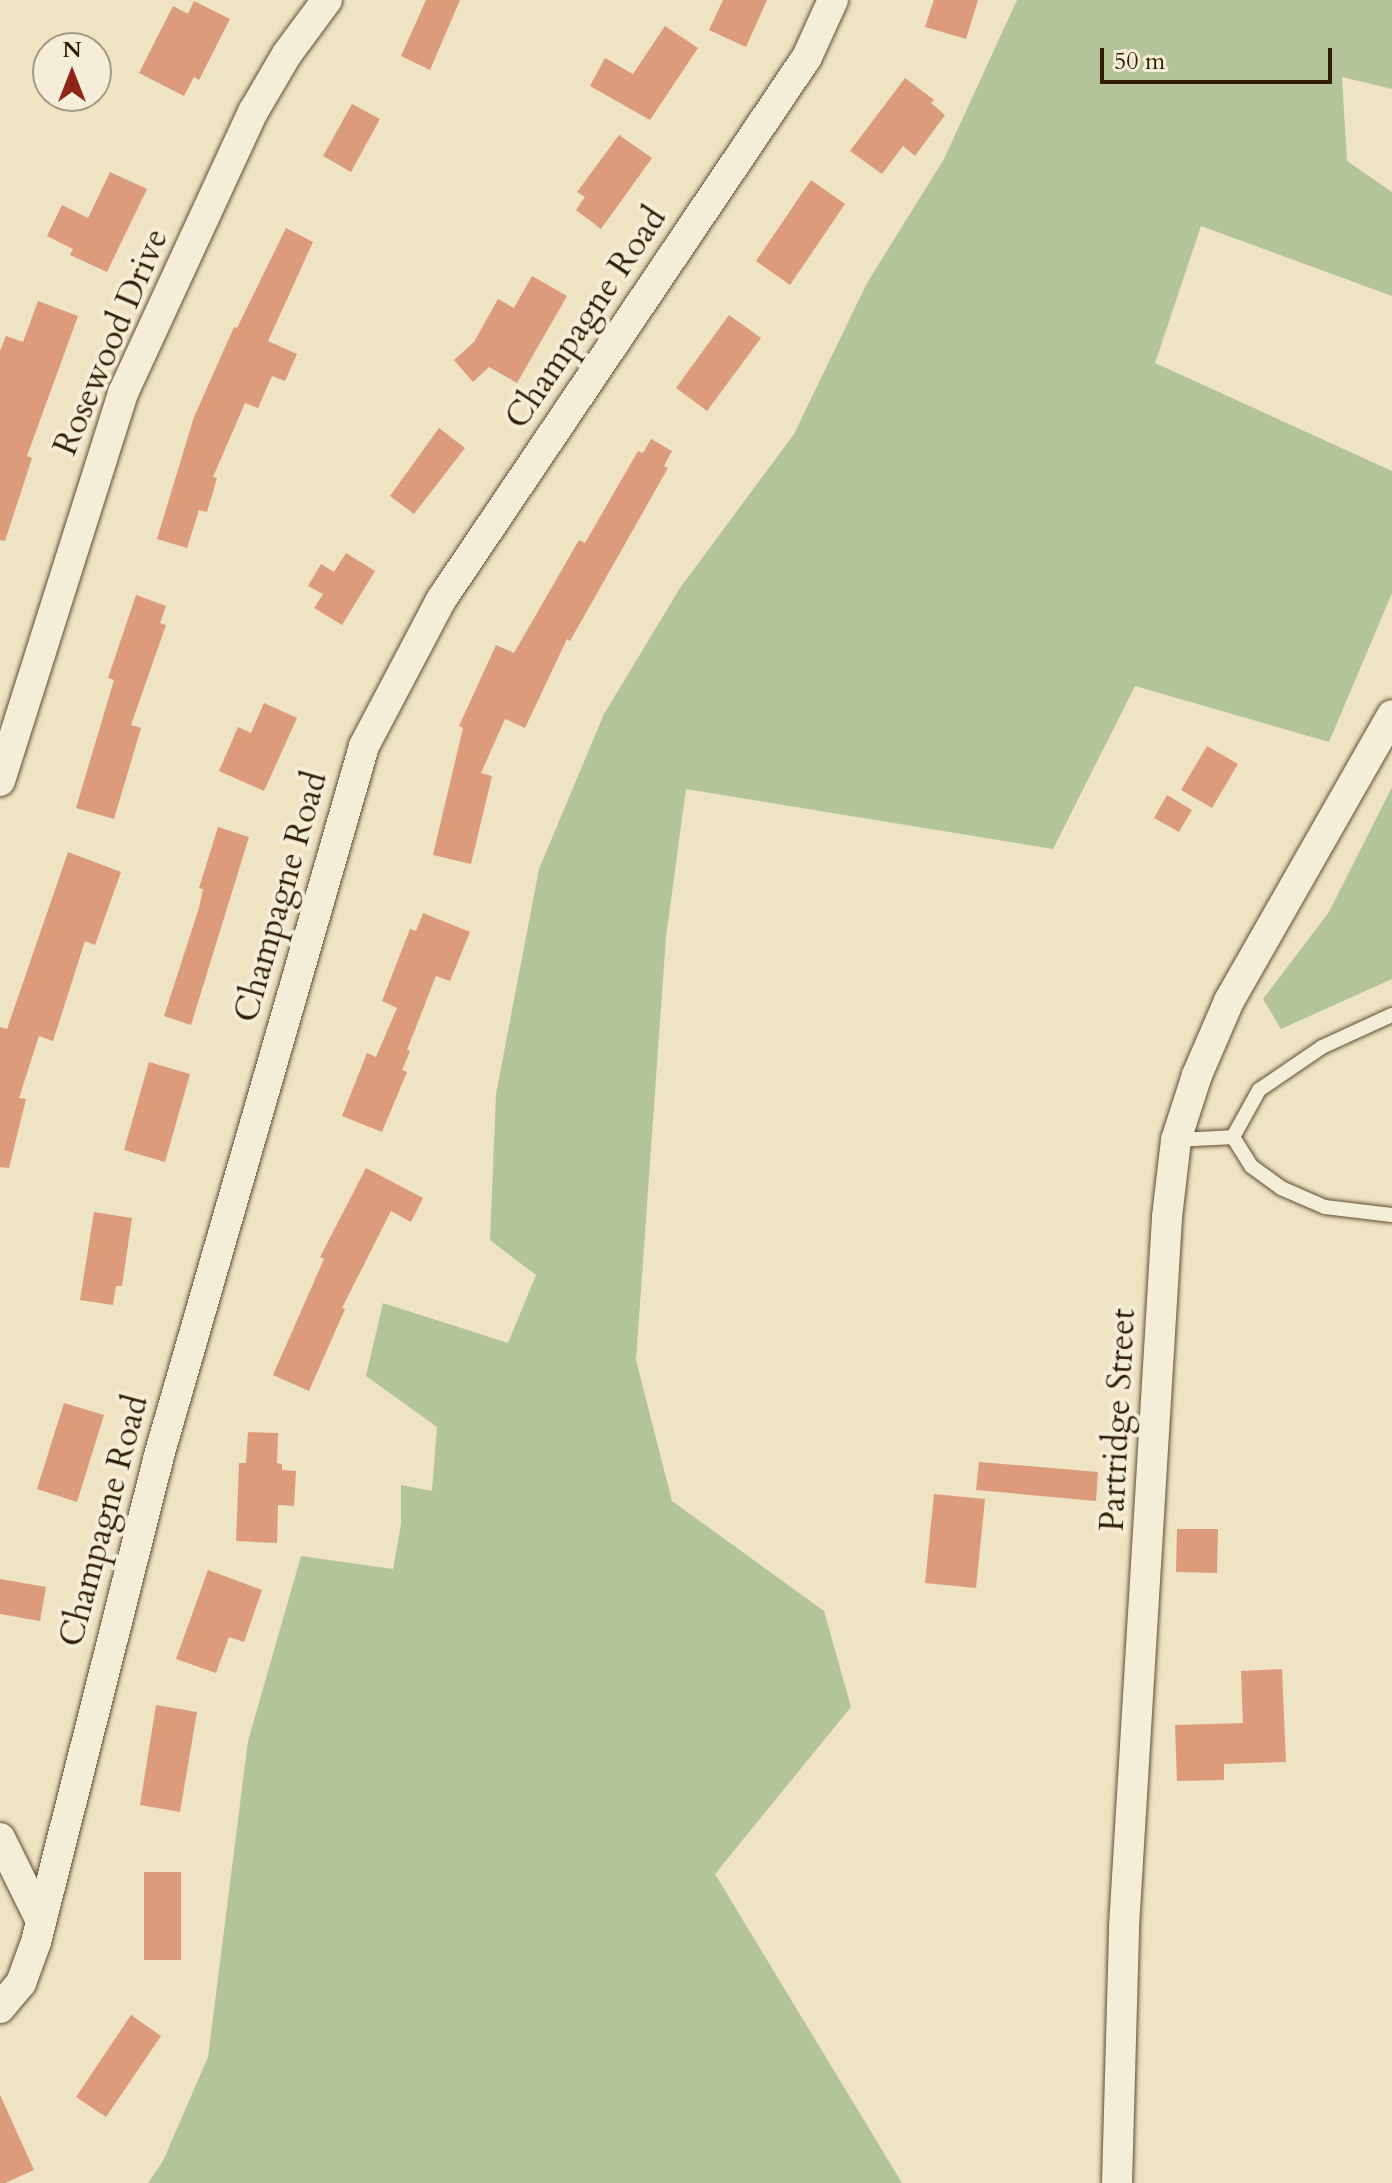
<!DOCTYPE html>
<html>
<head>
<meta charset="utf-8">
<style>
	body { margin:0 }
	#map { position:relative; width:1392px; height:2183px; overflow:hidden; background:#eee3c2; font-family:Cardo,serif }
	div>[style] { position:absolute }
	.green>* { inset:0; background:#b3c598 }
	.building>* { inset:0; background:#dc9c7c }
	.roads { filter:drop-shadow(0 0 2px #614e33) drop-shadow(0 0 2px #614e33) }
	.lane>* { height:14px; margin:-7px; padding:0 7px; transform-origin:7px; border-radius:7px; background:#f4edd7 }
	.street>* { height:30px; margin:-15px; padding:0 15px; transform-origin:15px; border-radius:15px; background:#f4edd7 }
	span { translate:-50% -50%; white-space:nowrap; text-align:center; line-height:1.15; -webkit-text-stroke:8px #f4edd7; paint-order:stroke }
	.street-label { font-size:34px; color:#321d03 }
	.north { position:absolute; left:32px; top:32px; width:80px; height:80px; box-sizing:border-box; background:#f4edd7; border:2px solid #a69a82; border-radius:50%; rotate:0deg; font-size:22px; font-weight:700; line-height:32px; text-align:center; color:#321d03 }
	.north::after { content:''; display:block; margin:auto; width:28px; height:36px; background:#8f2418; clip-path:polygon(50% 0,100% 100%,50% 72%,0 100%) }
	.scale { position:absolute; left:1100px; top:48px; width:232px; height:36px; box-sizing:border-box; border:4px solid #321d03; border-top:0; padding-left:10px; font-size:24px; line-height:28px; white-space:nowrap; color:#321d03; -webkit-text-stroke:6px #f4edd7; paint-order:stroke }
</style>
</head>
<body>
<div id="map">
	<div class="green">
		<i style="clip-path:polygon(1017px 0,1392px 0,1392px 89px,1342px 77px,1347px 161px,1392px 192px,1392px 296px,1201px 226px,1155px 363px,1392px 471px,1392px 593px,1329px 742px,1135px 686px,1053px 849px,686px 789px,666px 937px,636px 1360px,672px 1501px,824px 1611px,851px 1707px,715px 1874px,902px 2183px,148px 2183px,163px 2161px,208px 2057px,248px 1741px,301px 1556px,393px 1569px,401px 1524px,401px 1485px,432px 1491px,437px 1427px,366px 1376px,383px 1303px,508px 1343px,536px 1275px,490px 1240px,496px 1094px,539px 869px,604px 714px,680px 588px,794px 434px,867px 283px,944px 159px)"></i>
		<i style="clip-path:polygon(1392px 787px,1392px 979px,1281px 1029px,1263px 999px,1329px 912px)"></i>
	</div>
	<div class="building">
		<i style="clip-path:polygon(426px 0,460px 0,430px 70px,401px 56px)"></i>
		<i style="clip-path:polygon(723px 0,767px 0,746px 47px,709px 30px)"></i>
		<i style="clip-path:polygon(934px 0,978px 0,966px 39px,925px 27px)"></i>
		<i style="clip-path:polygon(194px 1px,230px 19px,199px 80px,194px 77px,184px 96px,139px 73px,173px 6px,188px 14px)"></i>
		<i style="clip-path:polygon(665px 26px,698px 48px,650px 120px,590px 86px,605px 58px,633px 74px)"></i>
		<i style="clip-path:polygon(905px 78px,934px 100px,931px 103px,945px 115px,915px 156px,903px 146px,882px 174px,850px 151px)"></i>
		<i style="clip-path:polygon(352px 104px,380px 119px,351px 172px,323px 156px)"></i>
		<i style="clip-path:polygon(619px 135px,652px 158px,601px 229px,576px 210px,585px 197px,577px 192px)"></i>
		<i style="clip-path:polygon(110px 172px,147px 189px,107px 272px,70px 255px,73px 249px,47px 236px,62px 205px,88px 218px)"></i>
		<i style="clip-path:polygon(811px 180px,845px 204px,790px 285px,756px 261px)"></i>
		<i style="clip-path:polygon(286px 228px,313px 242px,268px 341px,297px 354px,285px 381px,272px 376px,258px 408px,245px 403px,213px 477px,217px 478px,207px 512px,199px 510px,187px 548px,157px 539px,194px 417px,234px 327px,237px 328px)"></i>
		<i style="clip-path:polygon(532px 276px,567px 296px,517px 383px,489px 367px,473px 382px,454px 360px,474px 342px,498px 299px,514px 308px)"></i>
		<i style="clip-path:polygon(38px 301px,78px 316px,27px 456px,32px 458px,5px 541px,0 540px,0 351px,6px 336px,23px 342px)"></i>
		<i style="clip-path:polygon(729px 315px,761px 338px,707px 411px,676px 388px)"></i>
		<i style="clip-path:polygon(439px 428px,465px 448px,414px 514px,390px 496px)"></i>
		<i style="clip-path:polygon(651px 439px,672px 451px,664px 466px,668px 468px,570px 641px,567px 639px,525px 728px,505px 719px,481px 773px,492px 776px,471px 864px,433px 855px,463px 728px,459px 726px,496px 645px,514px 653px,579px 540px,585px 543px,638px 451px,643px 453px)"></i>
		<i style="clip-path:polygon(346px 553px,375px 571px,342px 625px,314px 608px,323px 594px,308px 586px,321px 564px,334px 572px)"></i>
		<i style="clip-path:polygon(136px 595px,166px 606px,160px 623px,166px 625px,131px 725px,141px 728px,114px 819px,76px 808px,114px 680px,108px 678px)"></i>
		<i style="clip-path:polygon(264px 703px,297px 718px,264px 791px,219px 771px,238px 727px,251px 733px)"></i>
		<i style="clip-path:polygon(1207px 746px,1238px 764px,1212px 808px,1181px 790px)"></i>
		<i style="clip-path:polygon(1167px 795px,1192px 810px,1179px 832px,1154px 818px)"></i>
		<i style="clip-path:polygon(218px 827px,249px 837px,191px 1025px,164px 1016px,199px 908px,203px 889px,199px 888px)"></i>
		<i style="clip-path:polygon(68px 852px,121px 872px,95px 945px,85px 941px,53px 1041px,39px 1036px,19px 1098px,26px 1099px,9px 1168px,0 1167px,0 1027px,7px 1029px)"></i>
		<i style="clip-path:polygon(423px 913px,470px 932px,450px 981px,436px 976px,407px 1050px,410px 1051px,402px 1070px,407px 1072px,382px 1132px,342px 1116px,367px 1053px,376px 1057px,397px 1008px,382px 1001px,410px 929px,416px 931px)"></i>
		<i style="clip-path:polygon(149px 1062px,190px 1074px,165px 1162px,124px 1150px)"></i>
		<i style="clip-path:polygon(366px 1168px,423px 1198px,411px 1222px,391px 1211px,342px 1308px,345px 1309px,309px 1391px,273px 1375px,324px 1259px,320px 1257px)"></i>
		<i style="clip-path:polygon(94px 1212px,132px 1218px,122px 1286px,116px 1286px,113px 1305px,80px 1300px)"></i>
		<i style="clip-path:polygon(64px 1403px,104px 1415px,77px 1502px,37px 1489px)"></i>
		<i style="clip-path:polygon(248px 1432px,278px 1433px,277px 1463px,282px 1464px,282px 1470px,296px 1471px,294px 1506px,278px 1505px,277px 1543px,236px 1541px,239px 1463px,246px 1463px)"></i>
		<i style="clip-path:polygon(979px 1462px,1098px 1472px,1096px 1501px,976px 1490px)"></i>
		<i style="clip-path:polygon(934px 1494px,985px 1499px,976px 1588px,925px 1583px)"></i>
		<i style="clip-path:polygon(1177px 1529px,1218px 1529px,1217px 1573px,1176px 1572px)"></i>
		<i style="clip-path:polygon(208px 1570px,262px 1590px,244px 1642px,229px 1637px,216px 1673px,176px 1659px)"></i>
		<i style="clip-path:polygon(0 1579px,46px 1587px,40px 1621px,0 1614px)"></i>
		<i style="clip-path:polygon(1282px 1669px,1286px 1762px,1224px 1764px,1224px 1780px,1177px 1781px,1175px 1725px,1243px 1723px,1241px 1671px)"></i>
		<i style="clip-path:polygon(156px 1705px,197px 1712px,180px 1812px,140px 1805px)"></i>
		<i style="clip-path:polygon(144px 1872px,181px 1872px,181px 1960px,144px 1960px)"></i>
		<i style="clip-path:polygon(131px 2015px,161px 2036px,106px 2117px,76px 2097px)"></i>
		<i style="clip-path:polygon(0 2095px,34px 2170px,5px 2183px,0 2183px)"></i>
	</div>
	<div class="roads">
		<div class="lane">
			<i style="left:1233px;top:1137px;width:54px;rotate:-61deg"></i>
			<i style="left:1259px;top:1090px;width:76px;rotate:-34.3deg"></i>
			<i style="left:1322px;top:1047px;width:77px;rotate:-24.6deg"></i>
			<i style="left:1233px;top:1137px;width:34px;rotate:58deg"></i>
			<i style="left:1251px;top:1166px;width:37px;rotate:36deg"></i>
			<i style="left:1281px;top:1188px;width:48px;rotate:23.4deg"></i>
			<i style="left:1325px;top:1207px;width:67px;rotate:6.8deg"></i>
			<i style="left:1176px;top:1140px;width:57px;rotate:-3deg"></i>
		</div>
		<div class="street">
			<i style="left:0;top:781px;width:407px;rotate:-72.4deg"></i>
			<i style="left:123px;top:393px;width:310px;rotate:-65.2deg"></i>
			<i style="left:253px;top:112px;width:67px;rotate:-59.6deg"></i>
			<i style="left:287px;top:54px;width:67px;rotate:-53.5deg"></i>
			<i style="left:0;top:1838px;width:93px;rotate:63.7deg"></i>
			<i style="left:0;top:2008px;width:33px;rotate:-50deg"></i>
			<i style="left:21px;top:1983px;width:44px;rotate:-69.9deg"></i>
			<i style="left:36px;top:1942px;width:498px;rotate:-75.8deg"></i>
			<i style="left:158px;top:1459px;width:742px;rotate:-73.88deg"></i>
			<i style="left:364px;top:746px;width:165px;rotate:-62.2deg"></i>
			<i style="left:441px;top:600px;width:655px;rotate:-56.02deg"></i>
			<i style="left:807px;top:57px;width:63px;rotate:-65.5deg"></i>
			<i style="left:1117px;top:2183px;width:256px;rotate:-88.4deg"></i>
			<i style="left:1124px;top:1927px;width:711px;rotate:-86.53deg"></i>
			<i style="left:1167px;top:1217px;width:78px;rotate:-83.3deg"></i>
			<i style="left:1176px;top:1140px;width:68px;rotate:-72.1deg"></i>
			<i style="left:1197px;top:1075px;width:81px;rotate:-66.6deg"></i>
			<i style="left:1229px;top:1001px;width:329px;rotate:-60.3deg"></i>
		</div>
	</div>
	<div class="street-label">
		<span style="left:586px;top:318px;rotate:-56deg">Champagne Road</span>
		<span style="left:111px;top:342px;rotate:-67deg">Rosewood Drive</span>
		<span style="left:281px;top:897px;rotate:-74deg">Champagne Road</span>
		<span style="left:1118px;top:1420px;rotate:-87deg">Partridge Street</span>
		<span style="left:104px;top:1521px;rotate:-75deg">Champagne Road</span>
	</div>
	<div class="north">N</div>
	<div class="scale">50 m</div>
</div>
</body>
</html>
